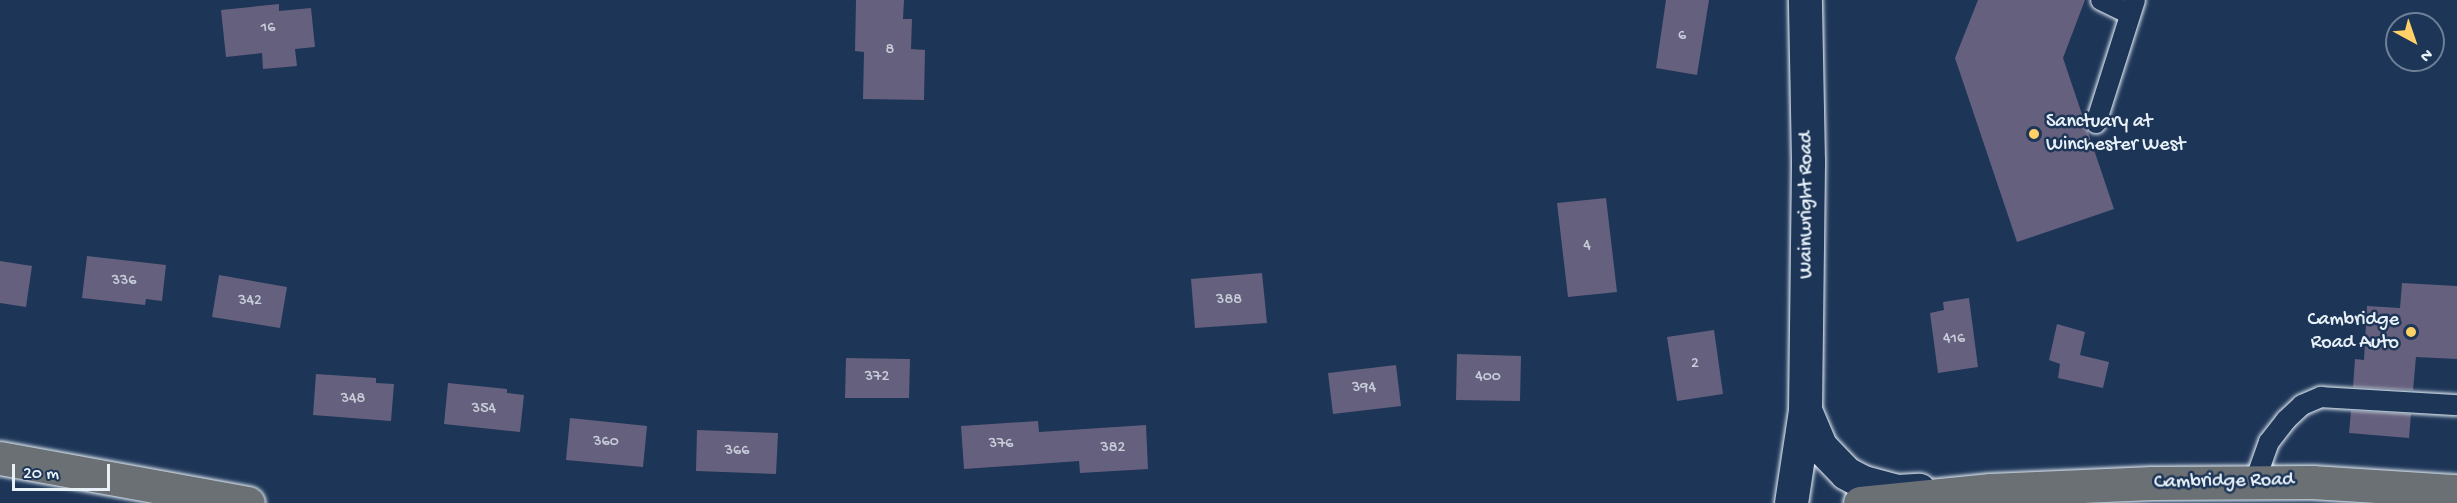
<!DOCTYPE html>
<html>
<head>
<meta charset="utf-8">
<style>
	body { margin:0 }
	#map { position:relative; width:2457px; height:503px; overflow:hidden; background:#1d3557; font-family:"Gochi Hand",sans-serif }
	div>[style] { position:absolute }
	.building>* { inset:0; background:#65607d }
	.roads { filter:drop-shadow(0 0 2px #e8f1f8) drop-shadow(0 0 2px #e8f1f8) }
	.service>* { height:20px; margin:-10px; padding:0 10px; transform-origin:10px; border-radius:10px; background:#1d3557 }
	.minor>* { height:33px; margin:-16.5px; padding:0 16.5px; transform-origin:16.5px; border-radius:16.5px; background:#1d3557 }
	.trunk>* { height:33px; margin:-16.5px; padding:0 16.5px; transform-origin:16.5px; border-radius:16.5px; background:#6b7074 }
	.dots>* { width:16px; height:16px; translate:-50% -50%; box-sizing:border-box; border:3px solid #1d3557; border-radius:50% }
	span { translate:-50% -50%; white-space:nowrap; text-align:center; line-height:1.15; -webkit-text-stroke:5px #1d3557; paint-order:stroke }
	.number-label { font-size:16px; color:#c7cdd9 }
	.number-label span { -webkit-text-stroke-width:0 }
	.poi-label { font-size:20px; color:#e8f1f8 }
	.left { translate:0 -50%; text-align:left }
	.right { translate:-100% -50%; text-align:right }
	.street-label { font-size:20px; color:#e8f1f8 }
	.north { position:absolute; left:2385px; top:12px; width:60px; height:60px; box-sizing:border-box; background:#1d3557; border:2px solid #6e8097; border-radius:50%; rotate:140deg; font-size:16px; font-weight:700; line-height:24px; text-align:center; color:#e8f1f8 }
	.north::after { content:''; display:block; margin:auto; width:21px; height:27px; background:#ffd166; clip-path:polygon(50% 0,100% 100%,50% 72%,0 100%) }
	.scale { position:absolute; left:12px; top:464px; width:98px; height:27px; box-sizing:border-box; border:3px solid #e8f1f8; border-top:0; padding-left:8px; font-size:18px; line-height:21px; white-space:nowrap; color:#e8f1f8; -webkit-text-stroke:4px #1d3557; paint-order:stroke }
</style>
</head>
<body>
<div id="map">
	<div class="building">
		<i style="clip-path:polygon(856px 0,904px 0,903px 19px,912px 19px,911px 49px,925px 50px,924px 100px,863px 99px,864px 52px,855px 51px)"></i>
		<i style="clip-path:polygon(1666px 0,1709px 0,1697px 75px,1656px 68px)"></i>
		<i style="clip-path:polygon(1978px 0,2085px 0,2063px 58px,2114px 209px,2017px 242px,1955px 58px)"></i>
		<i style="clip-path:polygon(279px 4px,279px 11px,311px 8px,315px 47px,295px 49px,297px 66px,263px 69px,262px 53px,226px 57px,221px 10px)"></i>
		<i style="clip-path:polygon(1606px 198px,1617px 292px,1568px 297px,1557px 203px)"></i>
		<i style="clip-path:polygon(87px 256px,166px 265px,162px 301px,146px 299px,145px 305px,82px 298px)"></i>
		<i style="clip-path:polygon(0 261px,32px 266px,26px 307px,0 303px)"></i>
		<i style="clip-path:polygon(1262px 273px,1267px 323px,1195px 328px,1191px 279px)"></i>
		<i style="clip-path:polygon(219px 275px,287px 287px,280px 328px,212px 317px)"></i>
		<i style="clip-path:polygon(2402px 283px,2457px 286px,2457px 359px,2416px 357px,2413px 390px,2353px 387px,2355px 359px,2364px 360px,2367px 306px,2400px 308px)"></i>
		<i style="clip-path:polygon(1969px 298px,1978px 367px,1938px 373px,1930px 313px,1944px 310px,1943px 302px)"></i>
		<i style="clip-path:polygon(2057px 324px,2085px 332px,2080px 355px,2109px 362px,2103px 388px,2058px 378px,2060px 364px,2049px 360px)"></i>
		<i style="clip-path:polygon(1714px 330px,1723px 394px,1677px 401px,1667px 337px)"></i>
		<i style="clip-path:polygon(1457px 354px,1521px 356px,1520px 401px,1456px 400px)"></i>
		<i style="clip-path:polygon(846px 358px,910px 359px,909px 398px,845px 398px)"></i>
		<i style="clip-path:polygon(1396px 365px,1401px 406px,1333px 414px,1328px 373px)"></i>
		<i style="clip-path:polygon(316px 374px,376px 378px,376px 383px,394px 384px,391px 421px,313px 415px)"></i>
		<i style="clip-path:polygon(448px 383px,507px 389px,507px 393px,524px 395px,520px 432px,444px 424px)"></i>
		<i style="clip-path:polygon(2351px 411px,2411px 414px,2409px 438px,2349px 433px)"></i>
		<i style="clip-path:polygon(570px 418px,647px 426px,643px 467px,566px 460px)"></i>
		<i style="clip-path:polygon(1038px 421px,1039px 432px,1146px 425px,1148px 469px,1080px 473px,1079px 461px,964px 469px,961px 426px)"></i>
		<i style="clip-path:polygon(697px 430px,778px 433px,776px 474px,696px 471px)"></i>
	</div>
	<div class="roads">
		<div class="service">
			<i style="left:2101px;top:0;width:32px;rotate:26deg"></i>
			<i style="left:2096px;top:123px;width:129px;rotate:-72.4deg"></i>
			<i style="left:2255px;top:481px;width:41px;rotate:-70.3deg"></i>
			<i style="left:2269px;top:442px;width:28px;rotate:-52deg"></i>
			<i style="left:2286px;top:420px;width:22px;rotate:-43deg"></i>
			<i style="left:2302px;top:405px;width:21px;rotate:-23deg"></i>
			<i style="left:2321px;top:397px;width:136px;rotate:3.4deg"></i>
		</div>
		<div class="minor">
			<i style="left:1805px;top:410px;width:39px;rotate:67deg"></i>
			<i style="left:1820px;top:446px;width:37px;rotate:46deg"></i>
			<i style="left:1846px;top:473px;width:19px;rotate:28deg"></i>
			<i style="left:1863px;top:482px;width:35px;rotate:15deg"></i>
			<i style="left:1897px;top:491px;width:22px;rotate:-3deg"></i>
			<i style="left:1791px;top:503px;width:94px;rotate:-81.4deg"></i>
			<i style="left:1805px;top:410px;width:249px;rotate:-89.3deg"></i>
			<i style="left:1808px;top:161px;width:161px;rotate:-91.1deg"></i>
		</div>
		<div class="trunk">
			<i style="left:0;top:458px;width:252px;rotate:10.3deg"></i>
			<i style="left:1860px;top:503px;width:131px;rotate:-5.7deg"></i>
			<i style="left:1990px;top:490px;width:162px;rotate:-2.5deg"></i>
			<i style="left:2152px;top:483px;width:160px;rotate:-0.4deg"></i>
			<i style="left:2312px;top:482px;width:145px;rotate:3.6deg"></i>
		</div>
	</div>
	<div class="dots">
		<i style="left:2034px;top:134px;background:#ffd166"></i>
		<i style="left:2411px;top:332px;background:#ffd166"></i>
	</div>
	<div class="number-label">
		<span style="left:268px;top:29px">16</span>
		<span style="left:1682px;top:37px">6</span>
		<span style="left:890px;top:51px">8</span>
		<span style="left:1587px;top:247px">4</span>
		<span style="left:124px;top:282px">336</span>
		<span style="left:1229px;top:301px">388</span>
		<span style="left:250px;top:302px">342</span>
		<span style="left:1954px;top:340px">416</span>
		<span style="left:1695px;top:365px">2</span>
		<span style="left:877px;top:378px">372</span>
		<span style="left:1488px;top:378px">400</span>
		<span style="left:1364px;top:389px">394</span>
		<span style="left:353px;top:400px">348</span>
		<span style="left:484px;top:410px">354</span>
		<span style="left:606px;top:443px">360</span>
		<span style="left:1001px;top:445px">376</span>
		<span style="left:1113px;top:449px">382</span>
		<span style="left:737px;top:452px">366</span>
	</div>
	<div class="poi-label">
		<span class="left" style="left:2046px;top:134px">Sanctuary at<br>Winchester West</span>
		<span class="right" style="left:2399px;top:332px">Cambridge<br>Road Auto</span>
	</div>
	<div class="street-label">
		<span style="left:1807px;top:205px;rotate:-90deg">Wainwright Road</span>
		<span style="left:2224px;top:482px;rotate:-1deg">Cambridge Road</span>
	</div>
	<div class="north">N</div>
	<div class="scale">20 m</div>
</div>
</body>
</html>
